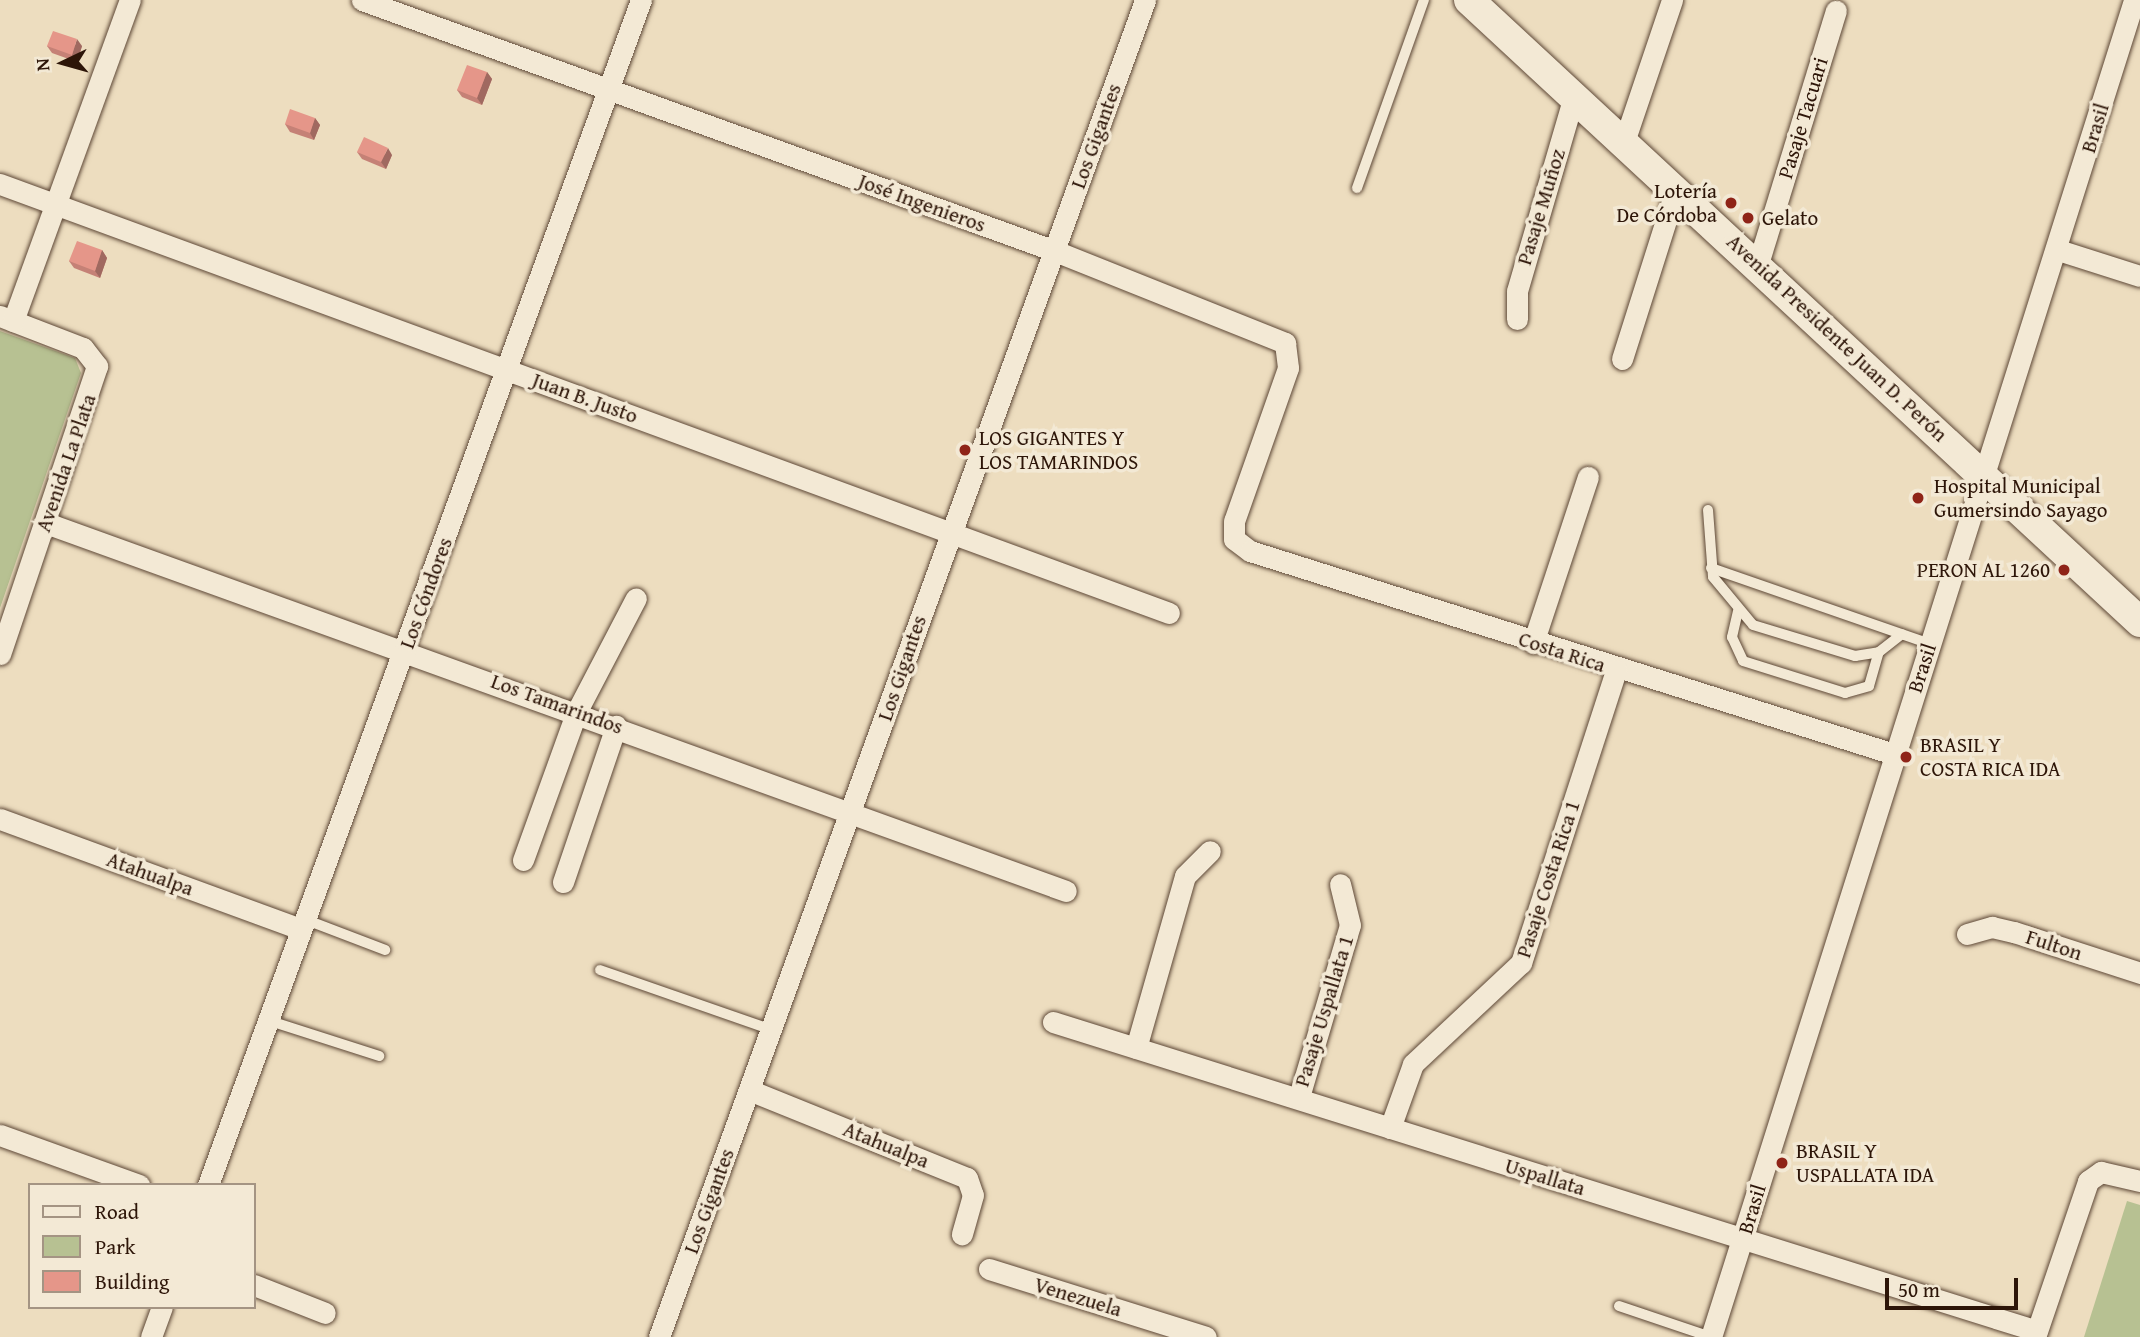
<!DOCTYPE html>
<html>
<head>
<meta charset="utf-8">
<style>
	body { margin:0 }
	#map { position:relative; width:2140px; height:1337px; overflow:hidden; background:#edddbf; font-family:"Gentium Book Plus",serif }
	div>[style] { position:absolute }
	.green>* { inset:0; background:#b7c192 }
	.roads { filter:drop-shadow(0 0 2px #5d4736) drop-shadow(0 0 2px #5d4736) }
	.service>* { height:10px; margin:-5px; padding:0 5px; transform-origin:5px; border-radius:5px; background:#f3e9d5 }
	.minor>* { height:21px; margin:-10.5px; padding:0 10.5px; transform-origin:10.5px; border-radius:10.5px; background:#f3e9d5 }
	.secondary>* { height:30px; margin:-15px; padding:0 15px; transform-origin:15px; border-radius:15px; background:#f3e9d5 }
	.wall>* { inset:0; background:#c58176 }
	.shaded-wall>* { inset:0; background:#a06960 }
	.building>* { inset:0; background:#e59689 }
	.dots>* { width:19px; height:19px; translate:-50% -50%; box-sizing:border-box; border:4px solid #f3e9d5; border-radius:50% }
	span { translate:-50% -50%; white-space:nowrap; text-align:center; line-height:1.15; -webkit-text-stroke:7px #f3e9d5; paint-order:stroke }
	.street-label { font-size:21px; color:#2d1508 }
	.poi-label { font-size:21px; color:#2d1508 }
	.right { translate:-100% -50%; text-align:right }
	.left { translate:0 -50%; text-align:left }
	.legend { position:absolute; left:28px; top:1183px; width:228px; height:126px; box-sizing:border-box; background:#f3e9d5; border:2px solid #a49483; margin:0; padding:9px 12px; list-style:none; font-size:21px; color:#2d1508 }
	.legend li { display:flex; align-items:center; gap:14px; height:35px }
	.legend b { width:35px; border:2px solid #a49483 }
	.north { position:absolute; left:28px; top:28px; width:70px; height:70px; -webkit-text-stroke:5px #f3e9d5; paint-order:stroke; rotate:265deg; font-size:19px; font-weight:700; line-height:28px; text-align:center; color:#2d1508 }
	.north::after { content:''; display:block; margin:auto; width:24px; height:32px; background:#2d1508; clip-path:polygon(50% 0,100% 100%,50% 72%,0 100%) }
	.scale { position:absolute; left:1885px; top:1278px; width:133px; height:32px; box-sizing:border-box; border:4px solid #2d1508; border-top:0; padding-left:9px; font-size:21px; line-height:24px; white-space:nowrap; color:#2d1508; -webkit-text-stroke:5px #f3e9d5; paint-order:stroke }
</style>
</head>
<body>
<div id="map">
	<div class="green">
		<i style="clip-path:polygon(0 331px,75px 358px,81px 373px,0 608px)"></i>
		<i style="clip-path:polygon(2127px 1201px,2140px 1205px,2140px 1337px,2084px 1337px)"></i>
	</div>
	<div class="roads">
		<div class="service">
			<i style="left:1357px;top:188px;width:200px;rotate:-70.4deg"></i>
			<i style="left:1708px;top:510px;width:67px;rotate:85.7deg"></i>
			<i style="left:1713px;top:577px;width:62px;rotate:50.2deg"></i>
			<i style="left:1753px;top:625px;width:107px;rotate:16.9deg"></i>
			<i style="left:1855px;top:656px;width:24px;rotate:-9deg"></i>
			<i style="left:1879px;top:652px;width:29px;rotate:-38deg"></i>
			<i style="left:1711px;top:568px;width:232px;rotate:19.1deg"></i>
			<i style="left:1738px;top:611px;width:27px;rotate:103deg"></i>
			<i style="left:1732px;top:637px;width:26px;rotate:65deg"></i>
			<i style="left:1743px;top:661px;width:107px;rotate:17.4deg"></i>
			<i style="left:1845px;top:693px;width:25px;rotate:-16deg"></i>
			<i style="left:1869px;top:686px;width:35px;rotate:-74deg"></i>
			<i style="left:304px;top:919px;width:87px;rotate:20.9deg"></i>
			<i style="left:600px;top:970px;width:182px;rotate:19.2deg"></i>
			<i style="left:267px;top:1020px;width:118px;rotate:17.8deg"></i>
			<i style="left:1619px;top:1306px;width:97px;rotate:18.6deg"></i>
		</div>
		<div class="minor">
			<i style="left:362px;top:0;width:737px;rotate:19.91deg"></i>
			<i style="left:1055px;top:251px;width:248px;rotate:21.8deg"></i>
			<i style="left:1285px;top:343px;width:25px;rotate:83deg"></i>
			<i style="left:1288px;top:368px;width:162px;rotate:109.4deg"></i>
			<i style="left:1234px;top:521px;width:18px;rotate:90deg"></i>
			<i style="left:1234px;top:539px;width:20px;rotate:37deg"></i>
			<i style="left:1250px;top:551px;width:675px;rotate:17.5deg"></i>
			<i style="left:1624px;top:142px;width:150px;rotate:-71.3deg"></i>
			<i style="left:0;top:184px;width:1245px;rotate:20.15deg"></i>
			<i style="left:2058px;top:250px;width:86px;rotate:17.6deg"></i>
			<i style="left:1758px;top:264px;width:265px;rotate:-72.9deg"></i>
			<i style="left:0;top:316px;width:89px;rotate:21.1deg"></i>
			<i style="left:83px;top:348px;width:23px;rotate:52deg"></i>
			<i style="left:97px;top:366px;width:304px;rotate:108.6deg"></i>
			<i style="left:1517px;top:319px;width:28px;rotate:-90deg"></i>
			<i style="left:1517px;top:291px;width:203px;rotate:-73.7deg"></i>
			<i style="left:13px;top:321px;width:342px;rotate:-70deg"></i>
			<i style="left:1622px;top:359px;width:178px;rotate:-72.4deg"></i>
			<i style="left:46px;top:523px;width:1084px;rotate:19.84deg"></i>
			<i style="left:1533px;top:643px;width:175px;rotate:-71.7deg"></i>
			<i style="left:0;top:819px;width:320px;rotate:20.1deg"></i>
			<i style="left:523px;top:860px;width:158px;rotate:-70.1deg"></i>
			<i style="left:577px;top:711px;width:127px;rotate:-62.4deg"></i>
			<i style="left:563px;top:882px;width:165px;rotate:-71.2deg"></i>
			<i style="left:1967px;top:934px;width:26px;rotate:-16deg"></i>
			<i style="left:1992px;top:927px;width:23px;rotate:13deg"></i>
			<i style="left:2014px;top:932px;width:133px;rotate:18deg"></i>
			<i style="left:1053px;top:1022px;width:1031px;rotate:17.43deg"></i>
			<i style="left:1136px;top:1048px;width:179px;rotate:-74.1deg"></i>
			<i style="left:1185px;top:876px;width:35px;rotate:-45deg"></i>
			<i style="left:749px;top:1090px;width:235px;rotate:22deg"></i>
			<i style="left:967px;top:1178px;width:18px;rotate:71deg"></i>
			<i style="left:973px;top:1195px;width:41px;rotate:105.8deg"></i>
			<i style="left:1299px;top:1097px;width:179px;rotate:-73.5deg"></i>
			<i style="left:1350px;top:925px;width:42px;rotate:-103.7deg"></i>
			<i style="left:1390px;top:1128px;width:68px;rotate:-70.2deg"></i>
			<i style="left:1413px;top:1064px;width:148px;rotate:-43.1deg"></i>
			<i style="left:1521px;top:963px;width:308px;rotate:-72deg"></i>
			<i style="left:0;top:1135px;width:148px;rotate:19.8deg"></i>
			<i style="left:208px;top:1185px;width:1262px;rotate:-69.93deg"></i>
			<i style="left:989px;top:1269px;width:227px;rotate:17.4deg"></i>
			<i style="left:254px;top:1285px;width:76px;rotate:21.5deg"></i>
			<i style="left:151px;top:1337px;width:32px;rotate:-70deg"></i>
			<i style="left:659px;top:1337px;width:1423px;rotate:-70.02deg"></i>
			<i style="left:1711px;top:1337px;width:1402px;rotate:-72.44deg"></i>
			<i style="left:2035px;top:1337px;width:165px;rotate:-71.2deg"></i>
			<i style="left:2088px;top:1181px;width:16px;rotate:-35deg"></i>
			<i style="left:2101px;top:1172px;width:40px;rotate:13deg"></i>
		</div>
		<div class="secondary">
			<i style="left:1469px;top:0;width:915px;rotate:42.83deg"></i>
		</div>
	</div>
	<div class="wall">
		<i style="clip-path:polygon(47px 46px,82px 46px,77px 62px,52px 53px)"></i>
		<i style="clip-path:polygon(487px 72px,492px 79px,482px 105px,462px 97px,457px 90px)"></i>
		<i style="clip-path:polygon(315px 118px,320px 125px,314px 140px,290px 132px,285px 124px)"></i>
		<i style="clip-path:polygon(357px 152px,392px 155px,386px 169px,362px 159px)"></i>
		<i style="clip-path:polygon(102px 250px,107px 258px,100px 278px,74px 268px,69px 261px)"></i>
	</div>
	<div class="shaded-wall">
		<i style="clip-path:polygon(77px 39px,82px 46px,77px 62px,72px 55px)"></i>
		<i style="clip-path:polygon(487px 72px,492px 79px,482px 105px,477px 98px)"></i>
		<i style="clip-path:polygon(315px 118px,320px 125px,314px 140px,310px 133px)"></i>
		<i style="clip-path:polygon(388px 148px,392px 155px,386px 169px,381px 162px)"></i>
		<i style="clip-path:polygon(102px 250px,107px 258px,100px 278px,95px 271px)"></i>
	</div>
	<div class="building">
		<i style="clip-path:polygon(53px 31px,77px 39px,72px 55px,47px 46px)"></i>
		<i style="clip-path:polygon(467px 65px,487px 72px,477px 98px,457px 90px)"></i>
		<i style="clip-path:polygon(290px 109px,315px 118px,310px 133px,285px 124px)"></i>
		<i style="clip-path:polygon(364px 137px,388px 148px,381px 162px,357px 152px)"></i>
		<i style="clip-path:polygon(77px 241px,102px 250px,95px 271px,69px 261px)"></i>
	</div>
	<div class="dots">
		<i style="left:1731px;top:203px;background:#8f2418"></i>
		<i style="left:1748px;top:218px;background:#8f2418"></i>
		<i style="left:965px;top:450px;background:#8f2418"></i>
		<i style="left:1918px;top:498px;background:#8f2418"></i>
		<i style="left:2064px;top:570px;background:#8f2418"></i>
		<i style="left:1906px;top:757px;background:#8f2418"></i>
		<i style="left:1782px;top:1163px;background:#8f2418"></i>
	</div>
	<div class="street-label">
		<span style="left:1803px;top:118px;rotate:-73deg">Pasaje Tacuari</span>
		<span style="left:2095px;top:128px;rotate:-73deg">Brasil</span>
		<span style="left:1096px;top:136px;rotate:-70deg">Los Gigantes</span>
		<span style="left:922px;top:203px;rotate:20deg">José Ingenieros</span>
		<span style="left:1541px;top:207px;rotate:-73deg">Pasaje Muñoz</span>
		<span style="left:1837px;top:338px;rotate:43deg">Avenida Presidente Juan D. Perón</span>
		<span style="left:585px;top:398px;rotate:20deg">Juan B. Justo</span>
		<span style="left:66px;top:463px;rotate:-71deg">Avenida La Plata</span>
		<span style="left:426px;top:593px;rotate:-70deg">Los Cóndores</span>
		<span style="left:1562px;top:652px;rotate:18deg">Costa Rica</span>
		<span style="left:902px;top:668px;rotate:-71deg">Los Gigantes</span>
		<span style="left:1922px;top:668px;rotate:-72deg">Brasil</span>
		<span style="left:557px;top:704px;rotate:20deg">Los Tamarindos</span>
		<span style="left:150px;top:874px;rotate:20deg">Atahualpa</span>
		<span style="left:1548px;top:879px;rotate:-72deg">Pasaje Costa Rica 1</span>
		<span style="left:2054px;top:945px;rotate:18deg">Fulton</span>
		<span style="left:1324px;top:1011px;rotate:-73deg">Pasaje Uspallata 1</span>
		<span style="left:886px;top:1145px;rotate:22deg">Atahualpa</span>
		<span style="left:1545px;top:1177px;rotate:17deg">Uspallata</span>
		<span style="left:709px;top:1201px;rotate:-70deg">Los Gigantes</span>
		<span style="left:1752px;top:1209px;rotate:-73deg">Brasil</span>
		<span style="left:1078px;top:1297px;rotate:17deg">Venezuela</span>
	</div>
	<div class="poi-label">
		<span class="right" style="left:1717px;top:203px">Lotería<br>De Córdoba</span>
		<span class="left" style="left:1762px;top:218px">Gelato</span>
		<span class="left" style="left:979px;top:450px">LOS GIGANTES Y<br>LOS TAMARINDOS</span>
		<span class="left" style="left:1934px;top:498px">Hospital Municipal<br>Gumersindo Sayago</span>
		<span class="right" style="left:2050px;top:570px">PERON AL 1260</span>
		<span class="left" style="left:1920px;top:757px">BRASIL Y<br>COSTA RICA IDA</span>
		<span class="left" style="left:1796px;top:1163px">BRASIL Y<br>USPALLATA IDA</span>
	</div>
	<ul class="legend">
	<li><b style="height:9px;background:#f3e9d5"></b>Road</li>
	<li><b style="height:19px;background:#b7c192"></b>Park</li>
	<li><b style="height:19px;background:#e59689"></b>Building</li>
	</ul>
	<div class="north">N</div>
	<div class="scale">50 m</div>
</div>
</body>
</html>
